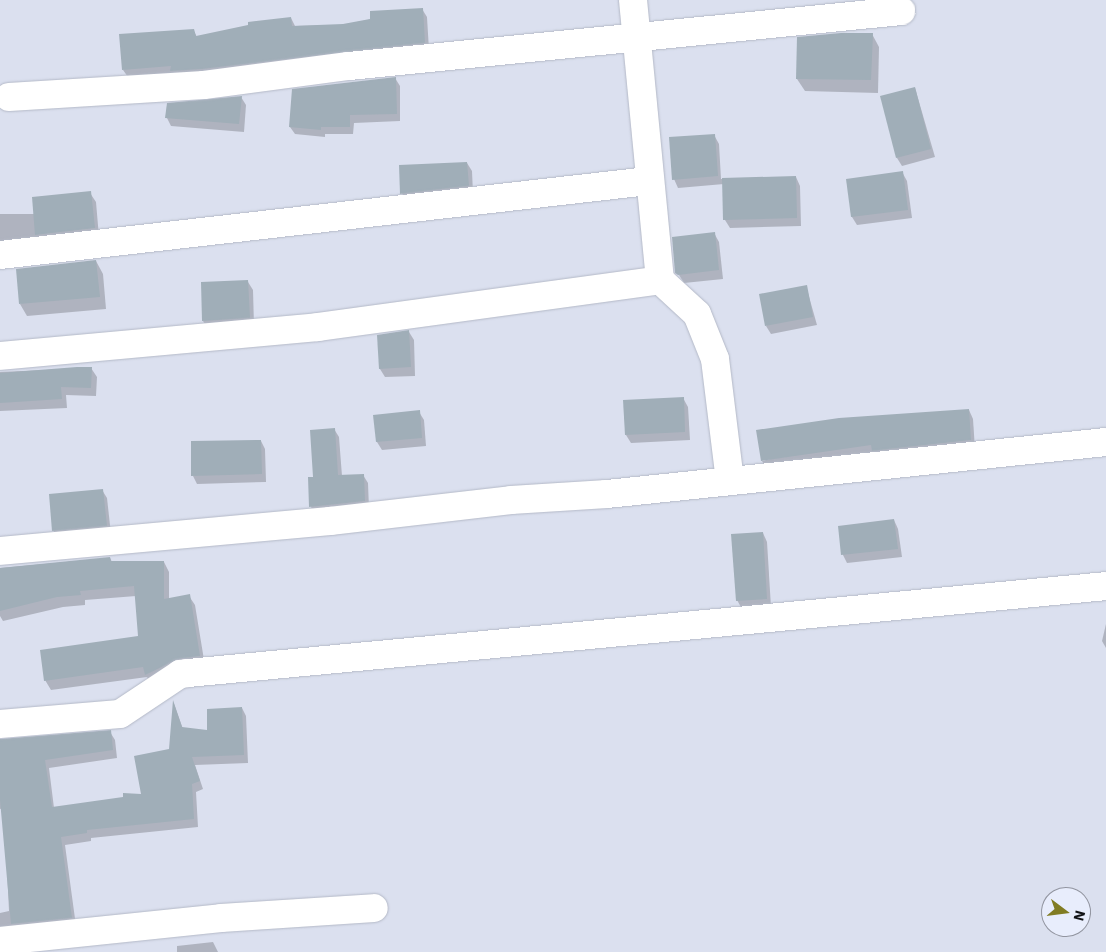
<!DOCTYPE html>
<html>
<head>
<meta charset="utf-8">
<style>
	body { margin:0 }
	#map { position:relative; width:1106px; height:952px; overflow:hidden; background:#dbe0ef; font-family:"IBM Plex Sans",sans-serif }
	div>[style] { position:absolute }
	.shadow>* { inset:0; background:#0003 }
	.building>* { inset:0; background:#a0aeb8 }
	.roads { filter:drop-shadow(0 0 1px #b4b9c7) drop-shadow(0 0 1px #b4b9c7) }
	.minor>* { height:28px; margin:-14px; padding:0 14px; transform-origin:14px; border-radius:14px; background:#fff }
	span { translate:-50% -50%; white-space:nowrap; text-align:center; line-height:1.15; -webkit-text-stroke:4px #e8edfc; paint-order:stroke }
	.north { position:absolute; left:1041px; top:887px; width:50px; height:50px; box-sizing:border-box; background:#e8edfc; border:1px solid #9295a0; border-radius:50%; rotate:105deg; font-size:14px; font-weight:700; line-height:20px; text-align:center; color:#101216 }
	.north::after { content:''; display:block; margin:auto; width:18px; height:22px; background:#817c23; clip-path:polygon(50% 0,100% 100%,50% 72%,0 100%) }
</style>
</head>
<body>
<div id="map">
	<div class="shadow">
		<i style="clip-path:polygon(422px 9px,427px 17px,429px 50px,207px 77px,128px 77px,123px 70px,193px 30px,197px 37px,291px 18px,295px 26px,343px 25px)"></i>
		<i style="clip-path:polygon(872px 34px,879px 47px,878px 93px,805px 91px,797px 79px)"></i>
		<i style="clip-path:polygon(395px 78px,400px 86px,400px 121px,354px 123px,353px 134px,325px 134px,325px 137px,295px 134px,290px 127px)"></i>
		<i style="clip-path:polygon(915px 88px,935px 157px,902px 166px,897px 158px)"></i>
		<i style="clip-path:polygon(241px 97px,246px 105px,244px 132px,171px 126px,167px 118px)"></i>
		<i style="clip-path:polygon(714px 135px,719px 144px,721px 179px,796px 177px,800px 186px,801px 226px,730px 228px,725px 220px,724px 184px,678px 188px,674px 179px)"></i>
		<i style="clip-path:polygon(467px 163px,472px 171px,473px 194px,406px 202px,402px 193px)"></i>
		<i style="clip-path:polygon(902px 172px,907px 181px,912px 218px,857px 225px,852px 217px,847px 180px)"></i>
		<i style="clip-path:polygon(90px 193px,96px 202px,99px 237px,0 250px,0 214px,35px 214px)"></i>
		<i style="clip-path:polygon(714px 233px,719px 242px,723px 279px,684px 283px,679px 275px)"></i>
		<i style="clip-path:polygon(96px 261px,103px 274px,106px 309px,27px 316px,20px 304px)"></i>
		<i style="clip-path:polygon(248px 282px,253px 290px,254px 326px,208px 329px,203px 321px)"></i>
		<i style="clip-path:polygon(806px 286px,817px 325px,771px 334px,766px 326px)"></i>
		<i style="clip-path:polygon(409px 332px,414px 340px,415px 376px,385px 377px,380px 369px,379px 336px)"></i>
		<i style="clip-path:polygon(91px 368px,97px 377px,96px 396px,66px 395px,67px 408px,0 411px,0 372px)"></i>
		<i style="clip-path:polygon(683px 398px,688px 407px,690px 440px,631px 443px,626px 435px)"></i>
		<i style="clip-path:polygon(969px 410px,973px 419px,975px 449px,767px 469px,762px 461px)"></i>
		<i style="clip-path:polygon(419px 412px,424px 420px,426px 446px,382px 450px,377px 442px,375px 416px)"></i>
		<i style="clip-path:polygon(334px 429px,339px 437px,342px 476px,363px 475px,368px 483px,369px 509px,315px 515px,311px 507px,314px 478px)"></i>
		<i style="clip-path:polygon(261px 441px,265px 449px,266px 482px,197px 484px,193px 476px)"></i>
		<i style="clip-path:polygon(102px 490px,107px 498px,111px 534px,58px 539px,53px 530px)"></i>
		<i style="clip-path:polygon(894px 520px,898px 529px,902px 557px,847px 563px,843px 555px,839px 527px)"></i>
		<i style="clip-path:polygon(763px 533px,767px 542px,771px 607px,742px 609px,737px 600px)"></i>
		<i style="clip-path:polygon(110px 558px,112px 562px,164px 562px,169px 572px,169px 599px,189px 596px,195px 605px,205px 666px,151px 684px,147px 677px,51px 690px,45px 680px,140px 637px,136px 596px,85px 600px,85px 605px,63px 607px,3px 621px,0 616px,0 568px)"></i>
		<i style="clip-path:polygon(1106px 624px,1106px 648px,1102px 641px)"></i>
		<i style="clip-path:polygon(174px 704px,183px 729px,209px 731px,242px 708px,246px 716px,248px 763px,195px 765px,203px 789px,196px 792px,198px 827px,91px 838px,91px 841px,65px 845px,76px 926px,0 935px,0 913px,9px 911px,4px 808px,0 809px,0 740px,110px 732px,115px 740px,117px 758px,49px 768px,54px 808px,142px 795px,170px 751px)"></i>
		<i style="clip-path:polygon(213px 942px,218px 952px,177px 952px,177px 946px)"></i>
	</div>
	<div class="building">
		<i style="clip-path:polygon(423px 8px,425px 43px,202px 69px,170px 71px,171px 66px,122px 70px,119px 34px,194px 29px,196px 36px,248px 25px,248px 22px,291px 17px,292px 26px,343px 24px,370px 19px,370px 11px)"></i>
		<i style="clip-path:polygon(841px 33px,873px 33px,871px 80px,796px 79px,797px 37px)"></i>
		<i style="clip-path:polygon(396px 77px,397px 114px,350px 115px,350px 127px,321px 127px,321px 130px,289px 127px,292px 89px)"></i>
		<i style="clip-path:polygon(915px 87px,931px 149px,896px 158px,880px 96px)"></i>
		<i style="clip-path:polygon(242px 96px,239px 124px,165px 118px,167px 103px)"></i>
		<i style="clip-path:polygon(715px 134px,718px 176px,672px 180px,669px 137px)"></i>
		<i style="clip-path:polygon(467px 162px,469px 186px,400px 194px,399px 165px)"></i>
		<i style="clip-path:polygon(903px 171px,908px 210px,851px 217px,846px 179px)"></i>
		<i style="clip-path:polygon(796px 176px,797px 218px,723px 220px,722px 178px)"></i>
		<i style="clip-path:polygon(91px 191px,95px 228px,35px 235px,32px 197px)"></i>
		<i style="clip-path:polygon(715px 232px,719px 270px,678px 275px,675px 273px,672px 237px)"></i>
		<i style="clip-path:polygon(96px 260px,100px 297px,19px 304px,16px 269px)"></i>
		<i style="clip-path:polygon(248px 280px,250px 318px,202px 321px,201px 282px)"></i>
		<i style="clip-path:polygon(807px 285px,813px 317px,765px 326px,759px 294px)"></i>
		<i style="clip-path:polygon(409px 330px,411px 367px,379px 369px,377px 335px)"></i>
		<i style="clip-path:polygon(77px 367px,92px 367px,91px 388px,61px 387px,62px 399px,0 403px,0 373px)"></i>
		<i style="clip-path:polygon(684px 397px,685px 432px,625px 435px,623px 400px)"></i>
		<i style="clip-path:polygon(969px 409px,971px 440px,872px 451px,871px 445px,761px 461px,756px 430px,839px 418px)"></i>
		<i style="clip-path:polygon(420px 410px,422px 438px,376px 442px,373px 415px)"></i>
		<i style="clip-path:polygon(335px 428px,338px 475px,364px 474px,365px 501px,309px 507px,308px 477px,313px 477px,310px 430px)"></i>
		<i style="clip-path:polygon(261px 440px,262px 474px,191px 476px,191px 441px)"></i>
		<i style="clip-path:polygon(103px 489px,107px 526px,52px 531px,49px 494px)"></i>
		<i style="clip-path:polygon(894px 519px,898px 549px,841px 555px,838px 526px)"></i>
		<i style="clip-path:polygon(763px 532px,767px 599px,736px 601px,731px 534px)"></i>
		<i style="clip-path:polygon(110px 557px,111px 561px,164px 561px,164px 599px,190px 594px,200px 656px,178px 659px,145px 675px,143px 667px,44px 681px,40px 650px,138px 636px,134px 586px,80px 591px,81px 595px,57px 597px,0 611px,0 568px)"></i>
		<i style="clip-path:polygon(173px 700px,182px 727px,207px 730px,207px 709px,242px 707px,244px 755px,192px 757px,200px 781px,192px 784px,194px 819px,87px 830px,87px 833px,61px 837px,72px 918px,11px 924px,0 800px,0 739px,111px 730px,113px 750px,45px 760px,52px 807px,123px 797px,123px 793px,141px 794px,134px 756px,169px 749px)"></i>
	</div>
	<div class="roads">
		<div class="minor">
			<i style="left:633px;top:0;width:281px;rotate:84.5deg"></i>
			<i style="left:660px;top:280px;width:50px;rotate:42.6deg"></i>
			<i style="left:697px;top:314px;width:48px;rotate:68.2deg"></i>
			<i style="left:715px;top:359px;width:123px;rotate:83deg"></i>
			<i style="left:9px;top:97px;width:195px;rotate:-3.5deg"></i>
			<i style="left:204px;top:85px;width:146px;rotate:-7.5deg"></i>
			<i style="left:349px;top:66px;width:555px;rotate:-5.69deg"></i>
			<i style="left:0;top:255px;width:652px;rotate:-6.51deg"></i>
			<i style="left:0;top:356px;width:319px;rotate:-5.2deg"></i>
			<i style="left:318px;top:327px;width:345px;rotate:-7.8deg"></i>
			<i style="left:0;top:551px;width:331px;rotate:-5.2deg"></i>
			<i style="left:330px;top:521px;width:182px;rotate:-6.6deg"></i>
			<i style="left:511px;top:500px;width:96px;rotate:-3.6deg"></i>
			<i style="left:607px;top:494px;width:502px;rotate:-5.95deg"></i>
			<i style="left:0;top:724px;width:120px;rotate:-4.8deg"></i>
			<i style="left:120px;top:714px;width:72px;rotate:-33.7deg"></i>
			<i style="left:180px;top:674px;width:8px;rotate:-7deg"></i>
			<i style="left:188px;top:673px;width:922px;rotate:-5.41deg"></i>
			<i style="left:0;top:941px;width:222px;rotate:-5.9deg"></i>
			<i style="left:221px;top:918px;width:153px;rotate:-3.7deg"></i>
		</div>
	</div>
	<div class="north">N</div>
</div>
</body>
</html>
